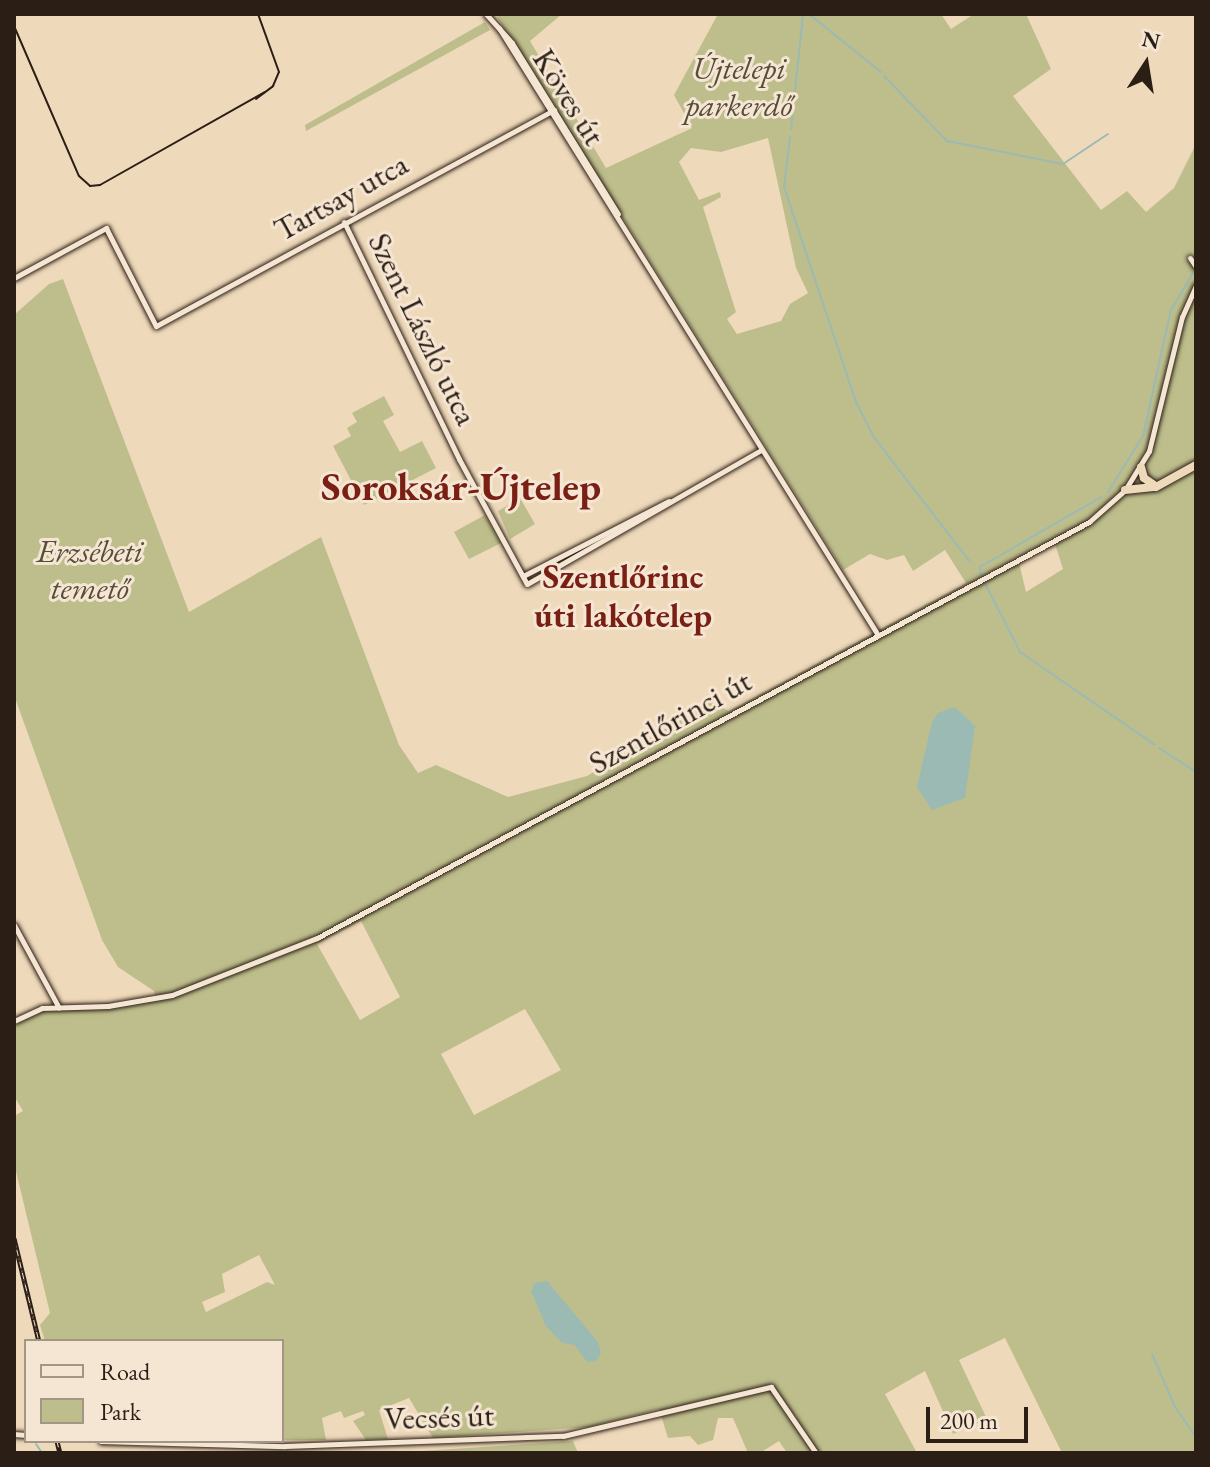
<!DOCTYPE html>
<html>
<head>
<meta charset="utf-8">
<style>
	body { margin:0 }
	#map { position:relative; width:1210px; height:1467px; overflow:hidden; background:#efd9bb; font-family:"EB Garamond",serif }
	div>[style] { position:absolute }
	.green>* { inset:0; background:#bebe8c }
	.water>* { inset:0; background:#9abab3 }
	.stream>* { height:2px; margin:-1px; padding:0 1px; transform-origin:1px; border-radius:1px; background:#9abab3 }
	.roads { filter:drop-shadow(0 0 2px #2b1e15) drop-shadow(0 0 2px #2b1e15) }
	.secondary>* { height:5px; margin:-2.5px; padding:0 2.5px; transform-origin:2.5px; border-radius:2.5px; background:#f5e6d3 }
	.highway>* { height:8px; margin:-4px; padding:0 4px; transform-origin:4px; border-radius:4px; background:#efd9bb }
	.tram>* { height:2px; margin:-1px; padding:0 1px; transform-origin:1px; border-radius:1px; background:#2b1e15 }
	.rail>* { height:5px; margin-top:-2.5px; transform-origin:0; background:repeating-linear-gradient(90deg,#f5e6d3 0 6px,#2b1e15 0 12px); box-sizing:border-box; border-block:2px solid #2b1e15 }
	span { translate:-50% -50%; white-space:nowrap; text-align:center; line-height:1.15; -webkit-text-stroke:6px #f5e6d3; paint-order:stroke }
	.park-label { font-size:32px; color:#574e39; font-style:italic }
	.street-label { font-size:32px; color:#2b1e15 }
	.neighbourhood-label { font-size:34px; color:#7a1f14; font-weight:700 }
	.district-label { font-size:40px; color:#7a1f14; font-weight:700 }
	.frame { position:absolute; inset:0; border:16px solid #2b1e15; pointer-events:none }
	.legend { position:absolute; left:24px; top:1339px; width:260px; height:104px; box-sizing:border-box; background:#f5e6d3; border:2px solid #a49687; margin:0; padding:10px 14px; list-style:none; font-size:24px; color:#2b1e15 }
	.legend li { display:flex; align-items:center; gap:16px; height:40px }
	.legend b { width:40px; border:2px solid #a49687 }
	.north { position:absolute; left:1106px; top:24px; width:80px; height:80px; -webkit-text-stroke:6px #f5e6d3; paint-order:stroke; rotate:12deg; font-size:22px; font-weight:700; line-height:32px; text-align:center; color:#2b1e15 }
	.north::after { content:''; display:block; margin:auto; width:28px; height:36px; background:#2b1e15; clip-path:polygon(50% 0,100% 100%,50% 72%,0 100%) }
	.scale { position:absolute; left:926px; top:1407px; width:102px; height:36px; box-sizing:border-box; border:4px solid #2b1e15; border-top:0; padding-left:10px; font-size:24px; line-height:28px; white-space:nowrap; color:#2b1e15; -webkit-text-stroke:6px #f5e6d3; paint-order:stroke }
</style>
</head>
<body>
<div id="map">
	<div class="green">
		<i style="clip-path:polygon(evenodd,502px 14px,562px 14px,530px 41px,606px 168px,692px 128px,674px 95px,718px 14px,941px 14px,951px 29px,974px 14px,1026px 14px,1051px 69px,1013px 96px,1101px 210px,1127px 191px,1146px 212px,1174px 188px,1196px 144px,1196px 1453px,1062px 1453px,1005px 1338px,959px 1360px,987px 1419px,953px 1434px,925px 1371px,885px 1394px,917px 1453px,787px 1453px,779px 1441px,760px 1453px,748px 1453px,733px 1418px,718px 1418px,713px 1440px,698px 1445px,690px 1436px,668px 1438px,659px 1409px,589px 1427px,433px 1438px,409px 1398px,379px 1410px,388px 1439px,366px 1440px,353px 1421px,365px 1415px,363px 1411px,344px 1418px,341px 1411px,322px 1418px,326px 1440px,282px 1440px,282px 1341px,45px 1341px,40px 1325px,50px 1313px,14px 1163px,14px 1116px,23px 1111px,14px 1096px,14px 1026px,42px 1010px,157px 1001px,154px 991px,118px 967px,102px 940px,14px 695px,14px 315px,49px 284px,63px 279px,189px 612px,321px 537px,399px 745px,418px 773px,436px 765px,508px 797px,587px 776px,710px 702px,729px 711px,966px 583px,945px 550px,913px 571px,904px 555px,887px 560px,870px 554px,843px 570px,497px 17px,502px 14px,768px 138px,796px 268px,808px 293px,790px 304px,781px 321px,737px 334px,727px 319px,736px 312px,703px 207px,721px 197px,720px 192px,699px 200px,679px 162px,691px 148px,721px 152px,768px 138px,502px 14px,1055px 544px,1063px 569px,1026px 592px,1019px 563px,1055px 544px,502px 14px,361px 921px,400px 997px,360px 1020px,317px 944px,361px 921px,502px 14px,525px 1009px,561px 1070px,474px 1115px,441px 1054px,525px 1009px,502px 14px,259px 1255px,275px 1285px,267px 1282px,206px 1312px,202px 1302px,225px 1292px,222px 1274px,259px 1255px)"></i>
		<i style="clip-path:polygon(485px 22px,490px 30px,306px 131px,305px 125px)"></i>
		<i style="clip-path:polygon(384px 396px,394px 415px,383px 421px,400px 452px,422px 441px,436px 468px,364px 505px,333px 446px,351px 436px,347px 428px,357px 422px,352px 413px)"></i>
		<i style="clip-path:polygon(520px 498px,535px 524px,510px 539px,498px 511px)"></i>
		<i style="clip-path:polygon(485px 515px,501px 543px,469px 559px,454px 532px)"></i>
		<i style="clip-path:polygon(573px 1441px,578px 1453px,418px 1453px,423px 1451px)"></i>
	</div>
	<div class="water">
		<i style="clip-path:polygon(955px 707px,975px 726px,965px 798px,932px 810px,917px 787px,932px 722px,938px 713px)"></i>
		<i style="clip-path:polygon(547px 1281px,598px 1342px,601px 1353px,596px 1361px,587px 1362px,575px 1345px,562px 1343px,546px 1326px,531px 1291px,535px 1283px)"></i>
	</div>
	<div class="stream">
		<i style="left:809px;top:14px;width:92px;rotate:38.9deg"></i>
		<i style="left:884px;top:76px;width:91px;rotate:45.9deg"></i>
		<i style="left:947px;top:141px;width:118px;rotate:11.2deg"></i>
		<i style="left:1063px;top:164px;width:54px;rotate:-33.7deg"></i>
		<i style="left:791px;top:129px;width:116px;rotate:-84deg"></i>
		<i style="left:790px;top:137px;width:50px;rotate:96.8deg"></i>
		<i style="left:784px;top:187px;width:227px;rotate:71.5deg"></i>
		<i style="left:856px;top:402px;width:38px;rotate:63deg"></i>
		<i style="left:873px;top:436px;width:159px;rotate:52.4deg"></i>
		<i style="left:1108px;top:492px;width:66px;rotate:-58deg"></i>
		<i style="left:1143px;top:436px;width:129px;rotate:-77.5deg"></i>
		<i style="left:1171px;top:310px;width:43px;rotate:-59.3deg"></i>
		<i style="left:981px;top:575px;width:8px;rotate:-97deg"></i>
		<i style="left:980px;top:567px;width:140px;rotate:-30deg"></i>
		<i style="left:985px;top:583px;width:77px;rotate:63.1deg"></i>
		<i style="left:1020px;top:652px;width:163px;rotate:34.5deg"></i>
		<i style="left:1159px;top:748px;width:44px;rotate:33deg"></i>
		<i style="left:1152px;top:1354px;width:58px;rotate:66.5deg"></i>
		<i style="left:1175px;top:1407px;width:37px;rotate:55deg"></i>
		<i style="left:36px;top:1444px;width:11px;rotate:56deg"></i>
	</div>
	<div class="roads">
		<div class="secondary">
			<i style="left:486px;top:14px;width:39px;rotate:48deg"></i>
			<i style="left:512px;top:43px;width:201px;rotate:58.2deg"></i>
			<i style="left:499px;top:28px;width:716px;rotate:58.02deg"></i>
			<i style="left:344px;top:222px;width:263px;rotate:64.1deg"></i>
			<i style="left:459px;top:459px;width:142px;rotate:61.5deg"></i>
			<i style="left:527px;top:584px;width:270px;rotate:-29.8deg"></i>
			<i style="left:1190px;top:258px;width:11px;rotate:56deg"></i>
			<i style="left:14px;top:278px;width:105px;rotate:-28.5deg"></i>
			<i style="left:106px;top:228px;width:110px;rotate:63deg"></i>
			<i style="left:156px;top:326px;width:453px;rotate:-28.5deg"></i>
			<i style="left:523px;top:576px;width:164px;rotate:-27.2deg"></i>
			<i style="left:14px;top:925px;width:94px;rotate:61.5deg"></i>
			<i style="left:14px;top:1021px;width:31px;rotate:-25deg"></i>
			<i style="left:42px;top:1008px;width:66px;rotate:-1.7deg"></i>
			<i style="left:108px;top:1006px;width:65px;rotate:-9.8deg"></i>
			<i style="left:172px;top:995px;width:156px;rotate:-21.5deg"></i>
			<i style="left:317px;top:938px;width:877px;rotate:-28.32deg"></i>
			<i style="left:1089px;top:522px;width:48px;rotate:-41.6deg"></i>
			<i style="left:1125px;top:490px;width:46px;rotate:-58.4deg"></i>
			<i style="left:1149px;top:451px;width:138px;rotate:-76.2deg"></i>
			<i style="left:1182px;top:317px;width:35px;rotate:-66deg"></i>
			<i style="left:14px;top:1434px;width:12px;rotate:5deg"></i>
			<i style="left:101px;top:1441px;width:184px;rotate:1.6deg"></i>
			<i style="left:285px;top:1446px;width:278px;rotate:-2.1deg"></i>
			<i style="left:563px;top:1436px;width:214px;rotate:-13.3deg"></i>
			<i style="left:771px;top:1387px;width:80px;rotate:55.7deg"></i>
		</div>
		<div class="highway">
			<i style="left:1141px;top:467px;width:11px;rotate:75deg"></i>
			<i style="left:1144px;top:478px;width:12px;rotate:35deg"></i>
			<i style="left:1125px;top:490px;width:31px;rotate:-6deg"></i>
			<i style="left:1156px;top:487px;width:46px;rotate:-28.8deg"></i>
		</div>
	</div>
	<div class="tram">
		<i style="left:14px;top:26px;width:163px;rotate:66.6deg"></i>
		<i style="left:79px;top:176px;width:15px;rotate:42deg"></i>
		<i style="left:90px;top:186px;width:10px;rotate:-6deg"></i>
		<i style="left:100px;top:185px;width:189px;rotate:-29.4deg"></i>
		<i style="left:256px;top:99px;width:21px;rotate:-37deg"></i>
		<i style="left:273px;top:86px;width:15px;rotate:-67deg"></i>
		<i style="left:279px;top:72px;width:62px;rotate:-109.9deg"></i>
	</div>
	<div class="rail">
		<i style="left:14px;top:1238px;width:106px;rotate:76.4deg"></i>
		<i style="left:57px;top:1441px;width:12px;rotate:76deg"></i>
	</div>
	<div class="park-label">
		<span style="left:739px;top:87px">Újtelepi<br>parkerdő</span>
		<span style="left:90px;top:570px">Erzsébeti<br>temető</span>
	</div>
	<div class="street-label">
		<span style="left:569px;top:97px;rotate:58deg">Köves út</span>
		<span style="left:341px;top:197px;rotate:-29deg">Tartsay utca</span>
		<span style="left:423px;top:329px;rotate:64deg">Szent László utca</span>
		<span style="left:670px;top:722px;rotate:-29deg">Szentlőrinci út</span>
		<span style="left:439px;top:1417px;rotate:-2deg">Vecsés út</span>
	</div>
	<div class="neighbourhood-label">
		<span style="left:623px;top:596px">Szentlőrinc<br>úti lakótelep</span>
	</div>
	<div class="district-label">
		<span style="left:461px;top:486px">Soroksár-Újtelep</span>
	</div>
	<div class="frame"></div>
	<ul class="legend">
	<li><b style="height:10px;background:#f5e6d3"></b>Road</li>
	<li><b style="height:22px;background:#bebe8c"></b>Park</li>
	</ul>
	<div class="north">N</div>
	<div class="scale">200 m</div>
</div>
</body>
</html>
